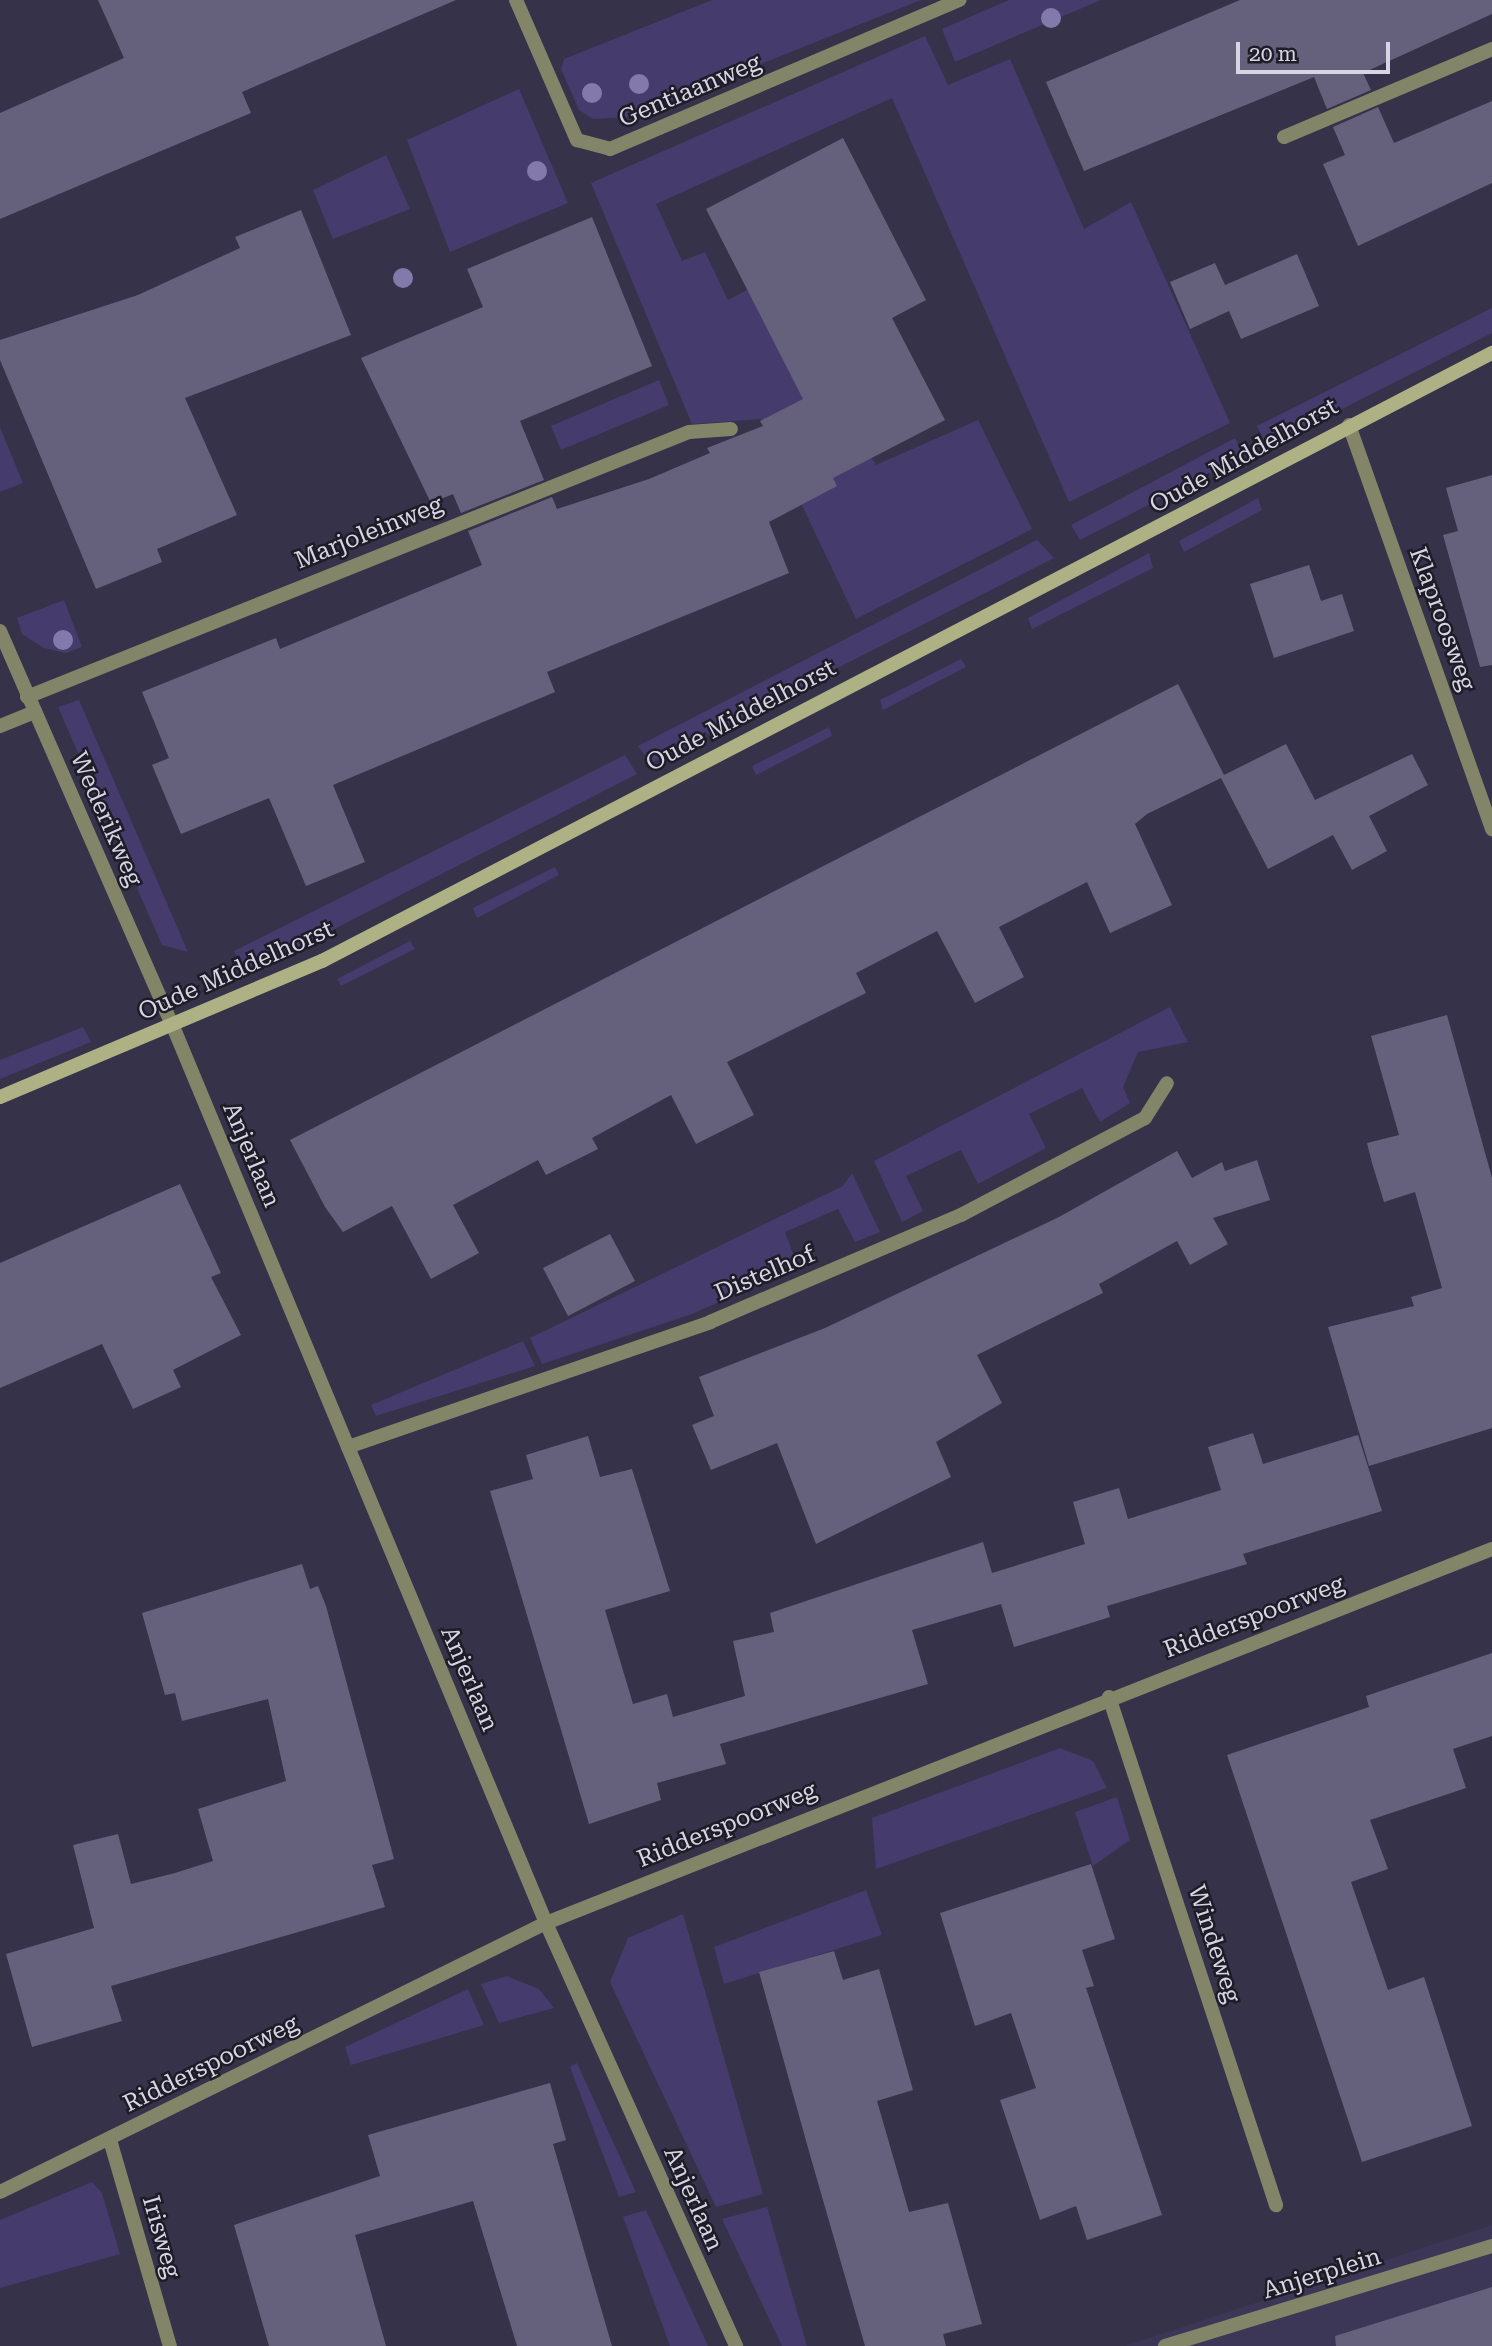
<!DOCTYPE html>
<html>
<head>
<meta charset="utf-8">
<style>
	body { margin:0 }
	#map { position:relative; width:1492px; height:2346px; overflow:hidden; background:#36324a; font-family:"Roboto Serif",serif }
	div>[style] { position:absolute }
	.built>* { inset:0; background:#3c3756 }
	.green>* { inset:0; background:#463b6d }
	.building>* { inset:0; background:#65617c }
	.street>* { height:14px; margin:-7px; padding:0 7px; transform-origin:7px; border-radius:7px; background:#838568 }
	.secondary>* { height:14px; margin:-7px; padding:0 7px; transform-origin:7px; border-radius:7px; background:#aeb184 }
	.trees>* { width:20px; height:20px; margin:-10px; border-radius:50%; background:#827aaa }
	span { translate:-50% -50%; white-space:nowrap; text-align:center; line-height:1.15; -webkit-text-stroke:5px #1d1c27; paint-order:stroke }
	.street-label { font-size:24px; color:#d7d5e4 }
	.scale { position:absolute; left:1236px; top:42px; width:154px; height:32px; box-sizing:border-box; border:4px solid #d7d5e4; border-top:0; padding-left:9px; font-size:21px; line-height:24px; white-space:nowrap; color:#d7d5e4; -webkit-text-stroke:5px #1d1c27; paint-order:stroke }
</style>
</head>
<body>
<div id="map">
	<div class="built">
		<i style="clip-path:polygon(1492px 2225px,1492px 2346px,1125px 2346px)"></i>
	</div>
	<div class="green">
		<i style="clip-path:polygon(712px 0,921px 0,628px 117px,593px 119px,579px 110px,561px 69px,564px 59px)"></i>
		<i style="clip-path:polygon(1009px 0,1101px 0,955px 62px,942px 29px)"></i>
		<i style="clip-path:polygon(925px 36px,948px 85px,1010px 59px,1084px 229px,1131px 202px,1230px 423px,1069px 502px,892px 98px,656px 204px,682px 261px,705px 252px,728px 300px,764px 281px,876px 465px,978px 420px,1032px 529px,856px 619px,761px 419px,692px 424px,591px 183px)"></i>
		<i style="clip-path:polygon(519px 89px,568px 203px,450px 252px,407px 140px)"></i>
		<i style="clip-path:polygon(386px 155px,410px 209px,333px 239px,313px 190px)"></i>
		<i style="clip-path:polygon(1492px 308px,1492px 333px,1267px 447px,1257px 426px)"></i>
		<i style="clip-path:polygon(659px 380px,669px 405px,561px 450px,551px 426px)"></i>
		<i style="clip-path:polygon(0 427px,23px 483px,0 492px)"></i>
		<i style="clip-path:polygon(1235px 438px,1244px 456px,1080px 540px,1071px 525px)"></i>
		<i style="clip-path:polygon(1258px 498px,1262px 510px,1184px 552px,1179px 541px)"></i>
		<i style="clip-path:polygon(1037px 540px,1054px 558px,651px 763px,638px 746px)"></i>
		<i style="clip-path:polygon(1149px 553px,1153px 568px,1032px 629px,1028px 618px)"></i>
		<i style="clip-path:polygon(64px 600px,82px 647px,66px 653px,44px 648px,22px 634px,17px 618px)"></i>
		<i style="clip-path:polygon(961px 659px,966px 667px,883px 710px,880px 700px)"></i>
		<i style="clip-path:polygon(79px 700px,188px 952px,162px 945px,58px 707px)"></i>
		<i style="clip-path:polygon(829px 727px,832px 736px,756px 775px,752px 766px)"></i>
		<i style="clip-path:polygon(625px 755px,637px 774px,262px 966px,242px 966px,234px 951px)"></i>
		<i style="clip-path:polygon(555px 867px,559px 875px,477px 918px,473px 908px)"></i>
		<i style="clip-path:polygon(410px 941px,415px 949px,341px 986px,337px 979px)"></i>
		<i style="clip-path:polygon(1170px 1007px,1188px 1042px,1138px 1052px,1123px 1087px,1130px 1103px,1100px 1122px,1082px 1088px,1029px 1114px,1046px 1148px,978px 1184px,961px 1150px,906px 1176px,923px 1211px,902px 1222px,874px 1161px)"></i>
		<i style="clip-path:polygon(83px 1027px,91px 1042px,0 1079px,0 1060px)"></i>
		<i style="clip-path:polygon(852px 1173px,880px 1232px,855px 1242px,838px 1209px,785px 1232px,798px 1267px,692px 1314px,542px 1364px,530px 1338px,843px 1186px)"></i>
		<i style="clip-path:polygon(523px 1341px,535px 1366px,376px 1416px,371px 1405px)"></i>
		<i style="clip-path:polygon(1060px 1748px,1093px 1761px,1107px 1788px,876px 1869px,872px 1818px)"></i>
		<i style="clip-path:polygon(1117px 1797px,1130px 1840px,1093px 1866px,1075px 1812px)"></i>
		<i style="clip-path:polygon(866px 1890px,882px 1935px,724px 1984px,714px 1947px)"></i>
		<i style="clip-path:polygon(683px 1914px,763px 2194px,716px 2207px,610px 1982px,628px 1938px)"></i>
		<i style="clip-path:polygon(507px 1976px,539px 1989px,554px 2008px,499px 2023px,481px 1984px)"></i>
		<i style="clip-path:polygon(468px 1989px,484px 2025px,351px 2065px,345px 2047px)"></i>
		<i style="clip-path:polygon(577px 2063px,636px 2192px,619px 2197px,570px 2067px)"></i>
		<i style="clip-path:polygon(92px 2182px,102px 2193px,120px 2254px,0 2288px,0 2220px)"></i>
		<i style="clip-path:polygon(767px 2207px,807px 2346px,782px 2346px,722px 2219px)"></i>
		<i style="clip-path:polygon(646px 2210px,708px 2346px,670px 2346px,623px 2217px)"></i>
	</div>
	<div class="building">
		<i style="clip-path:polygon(98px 0,456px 0,242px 92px,251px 113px,0 219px,0 113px,124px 58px)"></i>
		<i style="clip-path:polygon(1240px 0,1492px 0,1492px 14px,1363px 73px,1371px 90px,1327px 109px,1314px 77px,1084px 171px,1046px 82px)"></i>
		<i style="clip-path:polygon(1492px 101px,1492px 183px,1358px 246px,1323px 164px,1345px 155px,1333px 127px,1378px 107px,1394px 143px)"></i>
		<i style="clip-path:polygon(843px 138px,926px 300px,892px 318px,945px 420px,833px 478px,837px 486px,769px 522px,789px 573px,547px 672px,555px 692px,333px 785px,365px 862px,306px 886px,269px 798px,181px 834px,152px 765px,169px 758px,142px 692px,276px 638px,280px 649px,482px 565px,468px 531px,552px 497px,557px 509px,649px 479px,710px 453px,707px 448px,763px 426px,760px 421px,803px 399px,706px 209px)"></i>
		<i style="clip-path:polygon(301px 210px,351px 335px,185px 398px,237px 515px,157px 549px,162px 562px,96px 589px,0 360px,0 340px,138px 295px,240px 248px,235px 237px)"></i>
		<i style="clip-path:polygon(592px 217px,652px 366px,520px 421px,544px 480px,461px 513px,453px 494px,431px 503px,361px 358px,483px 307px,467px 269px)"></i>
		<i style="clip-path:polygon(1297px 254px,1319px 306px,1241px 339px,1229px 311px,1190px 329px,1170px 282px,1215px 263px,1225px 285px)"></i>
		<i style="clip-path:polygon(1492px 475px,1492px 665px,1480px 667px,1443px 535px,1458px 531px,1446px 488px)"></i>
		<i style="clip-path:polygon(1309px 565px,1321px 601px,1342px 594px,1354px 631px,1274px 658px,1250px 584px)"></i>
		<i style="clip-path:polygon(1178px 684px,1224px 775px,1286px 744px,1315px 800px,1412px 754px,1428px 785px,1369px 816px,1387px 851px,1352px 870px,1333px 835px,1268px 869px,1221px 778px,1147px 814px,1135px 824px,1172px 905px,1110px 933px,1087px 882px,999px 927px,1024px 977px,975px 1003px,937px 931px,856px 973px,866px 993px,727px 1062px,754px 1115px,696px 1144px,671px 1095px,592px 1138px,598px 1149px,546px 1175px,538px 1160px,453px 1205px,479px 1253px,431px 1279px,392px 1206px,343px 1232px,325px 1207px,290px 1140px)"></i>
		<i style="clip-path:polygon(1447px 1015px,1492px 1178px,1492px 1428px,1369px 1466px,1328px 1327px,1414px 1306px,1411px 1297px,1442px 1288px,1415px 1192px,1384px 1202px,1372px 1163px,1367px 1143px,1399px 1135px,1371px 1036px)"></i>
		<i style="clip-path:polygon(1177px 1151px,1192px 1178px,1222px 1162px,1225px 1171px,1257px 1160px,1270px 1200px,1213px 1218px,1228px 1244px,1190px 1265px,1177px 1241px,1099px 1284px,1103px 1293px,977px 1355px,1002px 1403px,936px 1442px,951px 1477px,816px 1544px,777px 1443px,711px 1470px,692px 1425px,714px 1416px,699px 1377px,825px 1328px,1059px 1217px)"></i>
		<i style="clip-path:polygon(180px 1184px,221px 1273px,211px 1277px,241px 1335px,173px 1370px,181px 1387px,133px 1409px,102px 1344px,0 1388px,0 1263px)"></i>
		<i style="clip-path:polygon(610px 1234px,635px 1281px,568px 1316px,543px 1268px)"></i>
		<i style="clip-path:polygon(1253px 1433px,1263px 1464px,1358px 1435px,1382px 1511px,1243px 1554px,1247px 1564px,1107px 1606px,1110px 1617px,1014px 1647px,1001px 1604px,912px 1630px,928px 1684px,720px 1744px,726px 1764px,657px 1783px,661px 1800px,589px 1824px,490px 1491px,533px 1479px,526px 1455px,588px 1436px,600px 1477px,632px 1469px,670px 1591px,605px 1610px,633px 1704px,667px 1694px,673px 1717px,745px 1696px,733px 1641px,774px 1632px,770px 1613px,983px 1542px,992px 1573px,1085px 1544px,1073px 1502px,1119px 1488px,1128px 1519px,1221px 1490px,1208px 1447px)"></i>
		<i style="clip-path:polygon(302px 1564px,310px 1589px,318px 1586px,326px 1606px,394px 1859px,372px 1865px,385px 1907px,111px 1986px,122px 2021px,32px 2047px,6px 1954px,94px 1928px,73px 1845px,118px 1834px,131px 1884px,175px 1873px,213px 1861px,198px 1809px,286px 1781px,268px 1699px,182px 1721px,175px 1693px,165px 1695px,142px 1613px)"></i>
		<i style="clip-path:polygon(1492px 1653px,1492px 1736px,1453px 1749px,1466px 1788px,1370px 1820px,1388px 1869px,1351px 1882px,1388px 1990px,1424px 1977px,1472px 2126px,1362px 2162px,1227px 1755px,1369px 1707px,1366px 1696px)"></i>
		<i style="clip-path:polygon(1091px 1864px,1115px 1939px,1082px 1950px,1094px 1986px,1086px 1988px,1162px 2215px,1087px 2240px,1076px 2206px,1040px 2220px,1000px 2100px,1036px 2088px,1011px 2013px,975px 2026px,940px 1913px)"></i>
		<i style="clip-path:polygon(834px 1951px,843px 1980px,879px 1969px,913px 2090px,877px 2101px,909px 2212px,948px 2203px,982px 2324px,943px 2334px,946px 2346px,865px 2346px,810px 2155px,759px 1972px)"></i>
		<i style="clip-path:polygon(550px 2083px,566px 2140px,553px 2144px,612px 2346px,517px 2346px,473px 2201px,355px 2235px,386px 2346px,269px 2346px,234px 2225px,380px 2176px,368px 2135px)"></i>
		<i style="clip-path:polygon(1492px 2287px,1492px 2346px,1336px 2346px,1335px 2336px)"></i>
	</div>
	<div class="street">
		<i style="left:516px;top:0;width:153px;rotate:66.5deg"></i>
		<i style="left:577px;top:140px;width:34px;rotate:15deg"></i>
		<i style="left:610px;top:149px;width:380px;rotate:-23.1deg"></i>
		<i style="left:1284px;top:137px;width:226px;rotate:-22.9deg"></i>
		<i style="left:1349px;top:425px;width:429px;rotate:70.5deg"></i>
		<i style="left:0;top:631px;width:429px;rotate:66.4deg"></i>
		<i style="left:172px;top:1024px;width:974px;rotate:67.41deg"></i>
		<i style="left:546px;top:1923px;width:464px;rotate:65.8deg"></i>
		<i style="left:27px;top:697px;width:713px;rotate:-21.82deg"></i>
		<i style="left:689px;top:432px;width:42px;rotate:-4.1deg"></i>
		<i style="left:0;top:726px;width:38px;rotate:-22deg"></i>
		<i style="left:348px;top:1447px;width:383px;rotate:-19deg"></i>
		<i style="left:710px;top:1322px;width:273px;rotate:-23.1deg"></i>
		<i style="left:961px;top:1215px;width:208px;rotate:-27.8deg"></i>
		<i style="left:1145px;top:1118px;width:41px;rotate:-57.8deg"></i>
		<i style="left:1109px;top:1697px;width:535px;rotate:71.8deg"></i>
		<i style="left:110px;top:2140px;width:215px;rotate:73.8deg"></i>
		<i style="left:0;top:2192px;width:609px;rotate:-26.23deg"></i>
		<i style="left:546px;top:1923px;width:1017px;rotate:-21.57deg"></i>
		<i style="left:1165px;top:2346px;width:342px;rotate:-17deg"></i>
	</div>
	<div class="secondary">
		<i style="left:0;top:1097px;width:350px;rotate:-22.9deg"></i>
		<i style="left:322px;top:961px;width:1319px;rotate:-27.46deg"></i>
	</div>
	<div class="trees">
		<i style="left:1051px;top:18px"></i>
		<i style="left:639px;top:84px"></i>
		<i style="left:592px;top:93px"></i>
		<i style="left:537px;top:171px"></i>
		<i style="left:403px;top:278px"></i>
		<i style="left:63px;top:640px"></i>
	</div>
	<div class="street-label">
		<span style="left:690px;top:91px;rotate:-23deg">Gentiaanweg</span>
		<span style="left:1244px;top:456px;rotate:-29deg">Oude Middelhorst</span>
		<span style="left:369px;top:533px;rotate:-22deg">Marjoleinweg</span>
		<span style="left:1442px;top:619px;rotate:70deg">Klaproosweg</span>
		<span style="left:741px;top:716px;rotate:-28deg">Oude Middelhorst</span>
		<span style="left:106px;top:819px;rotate:66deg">Wederikweg</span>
		<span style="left:236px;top:971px;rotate:-24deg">Oude Middelhorst</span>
		<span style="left:251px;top:1155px;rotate:67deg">Anjerlaan</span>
		<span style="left:765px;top:1274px;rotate:-23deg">Distelhof</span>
		<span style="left:1254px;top:1617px;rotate:-21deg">Ridderspoorweg</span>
		<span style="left:469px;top:1679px;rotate:67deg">Anjerlaan</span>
		<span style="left:727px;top:1825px;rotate:-22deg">Ridderspoorweg</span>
		<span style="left:1214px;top:1944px;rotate:72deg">Windeweg</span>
		<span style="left:211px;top:2064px;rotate:-26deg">Ridderspoorweg</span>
		<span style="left:693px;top:2199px;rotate:66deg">Anjerlaan</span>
		<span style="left:161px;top:2237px;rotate:74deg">Irisweg</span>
		<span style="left:1322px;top:2274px;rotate:-17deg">Anjerplein</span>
	</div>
	<div class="scale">20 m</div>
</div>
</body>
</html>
